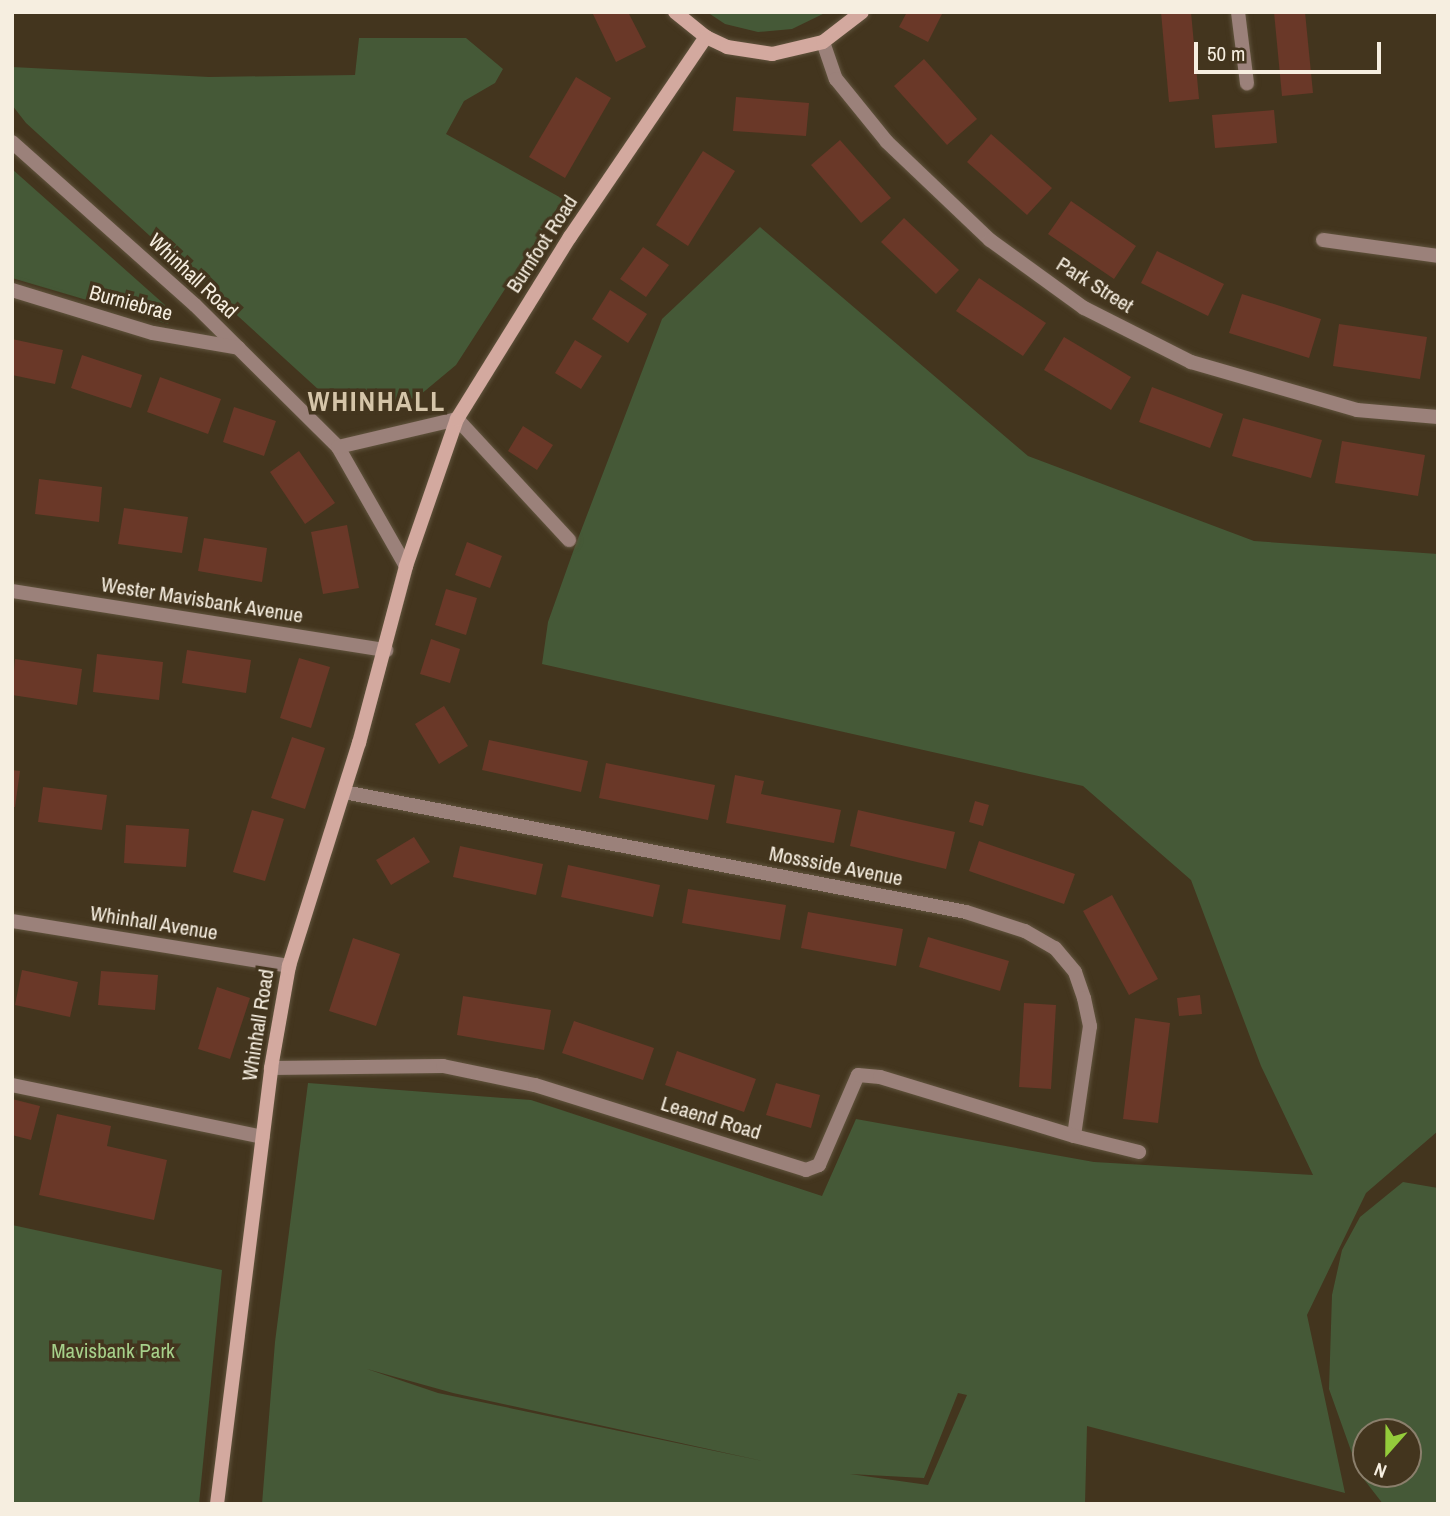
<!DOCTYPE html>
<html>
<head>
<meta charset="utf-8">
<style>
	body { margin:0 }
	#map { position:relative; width:1450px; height:1516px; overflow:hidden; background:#43351e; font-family:"Archivo Narrow",sans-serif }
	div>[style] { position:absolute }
	.green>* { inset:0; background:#455937 }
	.building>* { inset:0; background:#6a3828 }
	.roads { filter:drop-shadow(0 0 2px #60533d) drop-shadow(0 0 2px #60533d) }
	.lane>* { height:14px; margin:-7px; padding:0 7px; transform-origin:7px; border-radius:7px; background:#9b817a }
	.street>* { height:14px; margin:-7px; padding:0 7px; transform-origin:7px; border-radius:7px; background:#9b817a }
	.secondary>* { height:14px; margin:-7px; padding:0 7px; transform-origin:7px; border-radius:7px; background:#d3a99f }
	span { translate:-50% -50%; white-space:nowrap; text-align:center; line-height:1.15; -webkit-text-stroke:7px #43351e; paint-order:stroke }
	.street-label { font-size:21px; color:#f6eee0 }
	.park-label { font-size:21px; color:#a6d08a }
	.district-label { font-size:28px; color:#d5c5a9; font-weight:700; letter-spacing:2px }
	.frame { position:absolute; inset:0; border:14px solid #f6eee0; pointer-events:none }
	.north { position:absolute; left:1352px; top:1418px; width:70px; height:70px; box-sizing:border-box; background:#43351e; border:2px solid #8b7f6c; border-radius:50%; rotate:201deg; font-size:19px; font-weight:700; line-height:28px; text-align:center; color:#f6eee0 }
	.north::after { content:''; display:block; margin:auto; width:24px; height:32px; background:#94cc3b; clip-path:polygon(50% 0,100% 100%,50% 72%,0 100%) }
	.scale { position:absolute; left:1194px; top:42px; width:187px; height:32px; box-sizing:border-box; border:4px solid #f6eee0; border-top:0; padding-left:9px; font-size:21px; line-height:24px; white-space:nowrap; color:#f6eee0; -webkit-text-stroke:5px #43351e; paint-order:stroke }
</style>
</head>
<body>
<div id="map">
	<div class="green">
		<i style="clip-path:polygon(707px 12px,827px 12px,792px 29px,758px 32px,725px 24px)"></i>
		<i style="clip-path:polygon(359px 38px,466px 38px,503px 69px,495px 83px,464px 101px,446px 134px,563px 199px,456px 365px,420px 395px,392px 408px,364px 414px,342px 411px,26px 123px,12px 105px,12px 67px,209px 77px,355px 75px)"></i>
		<i style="clip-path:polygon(12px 169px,165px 305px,172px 313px,168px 324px,12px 278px)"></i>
		<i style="clip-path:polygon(evenodd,760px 227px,1028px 456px,1254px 541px,1438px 554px,1438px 1131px,1366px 1193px,1307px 1315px,1345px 1493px,1087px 1426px,1085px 1504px,262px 1504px,275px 1342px,308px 1083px,531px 1100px,822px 1196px,856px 1119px,1094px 1162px,1313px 1175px,1261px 1066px,1191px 880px,1083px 786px,542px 664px,548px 622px,574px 549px,662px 319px,760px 227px,367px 1369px,453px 1393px,767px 1462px,438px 1393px,367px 1369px,760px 227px,958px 1393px,967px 1395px,928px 1485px,850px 1474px,924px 1478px,958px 1393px)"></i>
		<i style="clip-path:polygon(evenodd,1403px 1182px,1438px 1188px,1438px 1504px,1383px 1504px,1359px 1473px,1329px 1389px,1332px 1295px,1342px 1250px,1360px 1217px,1403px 1182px,1366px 1432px,1408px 1432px,1408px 1474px,1366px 1474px,1366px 1432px)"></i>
		<i style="clip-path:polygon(12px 1225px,222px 1270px,199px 1504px,12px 1504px)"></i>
	</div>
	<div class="building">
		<i style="clip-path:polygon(592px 12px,628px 12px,646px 47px,616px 62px)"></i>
		<i style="clip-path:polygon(907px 12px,943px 12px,928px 42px,899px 27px)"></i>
		<i style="clip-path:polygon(1161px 12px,1191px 12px,1199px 99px,1169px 102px)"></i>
		<i style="clip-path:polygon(1274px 12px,1305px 12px,1313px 93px,1282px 96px)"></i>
		<i style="clip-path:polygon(924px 59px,977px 119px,947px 145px,894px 86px)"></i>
		<i style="clip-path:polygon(576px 77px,611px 98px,565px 178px,529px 157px)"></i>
		<i style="clip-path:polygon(736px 97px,809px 103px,806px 136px,733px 131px)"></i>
		<i style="clip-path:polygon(1274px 110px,1277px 143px,1215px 148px,1212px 115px)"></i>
		<i style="clip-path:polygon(991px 134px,1052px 188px,1027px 215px,967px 162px)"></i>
		<i style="clip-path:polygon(840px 140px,891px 198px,861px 223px,811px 165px)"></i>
		<i style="clip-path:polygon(703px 151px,735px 171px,688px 246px,656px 225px)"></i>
		<i style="clip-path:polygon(1071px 201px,1136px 246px,1114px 279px,1048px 234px)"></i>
		<i style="clip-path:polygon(904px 218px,959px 270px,936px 294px,881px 242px)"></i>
		<i style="clip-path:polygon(643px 247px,669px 265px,646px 297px,620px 279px)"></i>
		<i style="clip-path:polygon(1157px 251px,1224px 284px,1208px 316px,1141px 283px)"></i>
		<i style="clip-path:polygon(979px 278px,1046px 323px,1023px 356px,956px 311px)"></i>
		<i style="clip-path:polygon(610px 290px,647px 314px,628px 343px,592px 319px)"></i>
		<i style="clip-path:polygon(1242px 294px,1321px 319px,1309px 358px,1229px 333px)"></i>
		<i style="clip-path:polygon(1339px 324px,1427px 337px,1420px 379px,1333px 366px)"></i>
		<i style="clip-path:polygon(1064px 337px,1131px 377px,1111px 410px,1044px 370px)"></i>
		<i style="clip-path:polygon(12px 339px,63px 350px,55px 384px,12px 375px)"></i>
		<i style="clip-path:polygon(575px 340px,602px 356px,581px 389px,555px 373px)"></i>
		<i style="clip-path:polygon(82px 355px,142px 375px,131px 408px,71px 388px)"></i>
		<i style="clip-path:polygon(160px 377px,221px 399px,208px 434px,147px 412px)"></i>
		<i style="clip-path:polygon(1152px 387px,1223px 414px,1210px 448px,1139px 422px)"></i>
		<i style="clip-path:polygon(234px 407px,276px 421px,264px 456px,223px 442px)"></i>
		<i style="clip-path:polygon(1243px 418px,1322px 440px,1311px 478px,1232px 456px)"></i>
		<i style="clip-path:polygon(523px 426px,553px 445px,537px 470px,508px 451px)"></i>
		<i style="clip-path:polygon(1342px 441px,1425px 455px,1418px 496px,1335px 483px)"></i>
		<i style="clip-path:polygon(299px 451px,335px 503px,305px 524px,270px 472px)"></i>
		<i style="clip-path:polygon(39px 479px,102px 487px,99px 522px,35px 514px)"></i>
		<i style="clip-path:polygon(124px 508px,188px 517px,182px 553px,118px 544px)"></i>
		<i style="clip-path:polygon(347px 525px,359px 588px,323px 594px,311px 532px)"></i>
		<i style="clip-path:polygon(204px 538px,267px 548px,262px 582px,198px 571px)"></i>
		<i style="clip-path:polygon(467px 542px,502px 556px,490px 588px,455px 575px)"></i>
		<i style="clip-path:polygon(446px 589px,477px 598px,466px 635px,435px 625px)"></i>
		<i style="clip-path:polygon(431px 639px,460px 649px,450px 683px,420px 674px)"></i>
		<i style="clip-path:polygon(187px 650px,251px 660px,246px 693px,182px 683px)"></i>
		<i style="clip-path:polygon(97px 654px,163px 662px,159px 700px,93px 692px)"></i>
		<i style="clip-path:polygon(299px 658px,330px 667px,311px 728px,280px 718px)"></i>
		<i style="clip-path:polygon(15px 659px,82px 669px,77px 705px,12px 695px)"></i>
		<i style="clip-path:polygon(444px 706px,468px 746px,439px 764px,415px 724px)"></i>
		<i style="clip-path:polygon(292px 737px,325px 748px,305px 809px,271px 798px)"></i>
		<i style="clip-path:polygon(489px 740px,588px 761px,581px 792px,482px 770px)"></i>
		<i style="clip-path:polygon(606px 763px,715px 785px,708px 820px,599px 798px)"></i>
		<i style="clip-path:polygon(12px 770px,20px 771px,15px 807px,12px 807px)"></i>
		<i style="clip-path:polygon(735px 775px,764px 781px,761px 794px,841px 810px,834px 843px,726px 823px)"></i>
		<i style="clip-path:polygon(43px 787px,107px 795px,102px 830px,38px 822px)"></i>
		<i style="clip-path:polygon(975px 801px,989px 805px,983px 826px,969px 822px)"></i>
		<i style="clip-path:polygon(252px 810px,284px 819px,265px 881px,233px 872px)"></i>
		<i style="clip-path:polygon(858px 810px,955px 832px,946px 869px,850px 846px)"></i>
		<i style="clip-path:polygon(126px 825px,189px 829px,186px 867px,124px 863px)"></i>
		<i style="clip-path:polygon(414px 837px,430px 862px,391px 885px,376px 860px)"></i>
		<i style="clip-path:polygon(979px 841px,1075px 874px,1064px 904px,969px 871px)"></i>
		<i style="clip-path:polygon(460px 846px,543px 864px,536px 895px,453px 877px)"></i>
		<i style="clip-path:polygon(568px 865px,660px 885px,653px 917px,561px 897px)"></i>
		<i style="clip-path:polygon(688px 889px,786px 905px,780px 940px,682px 923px)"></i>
		<i style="clip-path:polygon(1112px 895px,1158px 979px,1129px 995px,1083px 911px)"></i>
		<i style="clip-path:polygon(808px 912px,903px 929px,896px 966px,801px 948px)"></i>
		<i style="clip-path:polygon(928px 937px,1009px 961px,1000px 991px,919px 967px)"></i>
		<i style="clip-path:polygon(353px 938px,400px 954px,376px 1026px,329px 1011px)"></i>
		<i style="clip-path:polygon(22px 970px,78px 982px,70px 1017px,15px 1005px)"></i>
		<i style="clip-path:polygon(101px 971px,158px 975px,155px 1010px,98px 1005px)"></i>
		<i style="clip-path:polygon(217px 987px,250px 998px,230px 1059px,198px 1049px)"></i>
		<i style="clip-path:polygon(1200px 995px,1202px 1014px,1179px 1016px,1177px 998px)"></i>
		<i style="clip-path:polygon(463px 996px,551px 1010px,544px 1050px,457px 1035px)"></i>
		<i style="clip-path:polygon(1024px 1003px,1056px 1005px,1051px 1089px,1019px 1087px)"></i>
		<i style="clip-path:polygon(1135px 1018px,1170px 1023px,1158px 1123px,1123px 1119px)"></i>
		<i style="clip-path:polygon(574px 1021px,654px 1048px,643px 1080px,562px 1053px)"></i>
		<i style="clip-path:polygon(677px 1051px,756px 1079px,744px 1112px,665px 1085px)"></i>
		<i style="clip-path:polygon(776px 1083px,820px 1095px,811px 1128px,766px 1115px)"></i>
		<i style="clip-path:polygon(12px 1099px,40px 1106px,31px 1140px,12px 1135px)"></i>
		<i style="clip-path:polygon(57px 1114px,111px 1126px,107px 1146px,167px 1160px,154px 1220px,39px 1195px)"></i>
	</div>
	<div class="roads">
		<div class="lane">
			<i style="left:1323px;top:240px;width:116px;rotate:7.9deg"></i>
			<i style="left:457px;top:419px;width:165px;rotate:47.2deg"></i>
			<i style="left:12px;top:1085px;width:256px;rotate:11.7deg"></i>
		</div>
		<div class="street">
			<i style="left:1238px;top:12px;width:72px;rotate:82.8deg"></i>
			<i style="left:823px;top:42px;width:39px;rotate:71deg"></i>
			<i style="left:836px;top:79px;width:81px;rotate:51deg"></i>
			<i style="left:887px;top:142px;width:142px;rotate:43.6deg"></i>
			<i style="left:990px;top:240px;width:116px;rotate:35.9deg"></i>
			<i style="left:1084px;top:308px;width:120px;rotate:26.8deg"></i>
			<i style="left:1191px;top:362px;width:173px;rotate:16.1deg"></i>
			<i style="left:1357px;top:410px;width:81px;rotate:4.9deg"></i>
			<i style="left:12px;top:142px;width:245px;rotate:41.7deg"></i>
			<i style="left:195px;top:305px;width:202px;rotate:44.8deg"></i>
			<i style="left:338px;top:447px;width:137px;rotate:60.3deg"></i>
			<i style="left:12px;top:290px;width:147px;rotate:17deg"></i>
			<i style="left:153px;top:333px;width:87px;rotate:9.9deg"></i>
			<i style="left:338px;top:447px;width:122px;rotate:-13.2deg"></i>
			<i style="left:12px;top:591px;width:379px;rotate:9deg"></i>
			<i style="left:344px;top:792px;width:633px;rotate:10.92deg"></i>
			<i style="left:966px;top:912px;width:62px;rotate:17.9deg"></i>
			<i style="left:1025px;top:931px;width:34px;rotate:30deg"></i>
			<i style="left:1055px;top:948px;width:31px;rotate:50deg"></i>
			<i style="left:1075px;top:972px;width:28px;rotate:71deg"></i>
			<i style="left:1084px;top:998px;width:29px;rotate:78deg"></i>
			<i style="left:1090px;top:1026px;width:111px;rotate:98.3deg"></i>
			<i style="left:1074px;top:1136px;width:67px;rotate:13.8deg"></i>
			<i style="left:12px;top:921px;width:281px;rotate:9.2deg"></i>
			<i style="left:271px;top:1068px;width:172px;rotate:-0.7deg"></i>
			<i style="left:443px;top:1066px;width:94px;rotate:11.7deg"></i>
			<i style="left:535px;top:1085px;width:284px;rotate:17.4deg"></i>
			<i style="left:806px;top:1170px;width:14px;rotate:-21deg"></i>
			<i style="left:819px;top:1165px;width:98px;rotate:-66.6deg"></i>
			<i style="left:858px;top:1075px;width:22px;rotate:5deg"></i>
			<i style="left:880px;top:1077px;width:203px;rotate:16.9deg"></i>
		</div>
		<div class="secondary">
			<i style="left:675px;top:12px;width:40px;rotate:39deg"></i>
			<i style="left:706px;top:37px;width:23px;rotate:25deg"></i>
			<i style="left:727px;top:47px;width:46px;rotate:8.8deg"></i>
			<i style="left:772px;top:54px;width:52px;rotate:-13.2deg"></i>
			<i style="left:823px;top:42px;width:49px;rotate:-37.6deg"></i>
			<i style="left:217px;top:1504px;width:439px;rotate:-82.9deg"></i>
			<i style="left:271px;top:1068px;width:104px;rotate:-80deg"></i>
			<i style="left:289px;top:966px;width:234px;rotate:-72.6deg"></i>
			<i style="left:359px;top:743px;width:183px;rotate:-75.1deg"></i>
			<i style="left:406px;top:566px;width:156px;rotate:-70.9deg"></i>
			<i style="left:457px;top:419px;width:214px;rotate:-58.2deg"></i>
			<i style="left:570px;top:237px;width:242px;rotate:-55.8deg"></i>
		</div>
	</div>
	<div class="street-label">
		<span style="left:542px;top:244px;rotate:-57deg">Burnfoot Road</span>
		<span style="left:193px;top:276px;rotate:43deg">Whinhall Road</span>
		<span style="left:1095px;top:285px;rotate:32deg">Park Street</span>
		<span style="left:131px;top:303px;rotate:15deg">Burniebrae</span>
		<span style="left:202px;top:600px;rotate:9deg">Wester Mavisbank Avenue</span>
		<span style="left:836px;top:866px;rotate:11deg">Mossside Avenue</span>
		<span style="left:154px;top:923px;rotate:9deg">Whinhall Avenue</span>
		<span style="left:258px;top:1025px;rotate:-81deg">Whinhall Road</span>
		<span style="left:711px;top:1118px;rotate:17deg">Leaend Road</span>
	</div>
	<div class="park-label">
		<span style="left:113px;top:1351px">Mavisbank Park</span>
	</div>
	<div class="district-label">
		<span style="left:377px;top:401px">WHINHALL</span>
	</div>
	<div class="frame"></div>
	<div class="north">N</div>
	<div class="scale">50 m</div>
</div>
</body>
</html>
